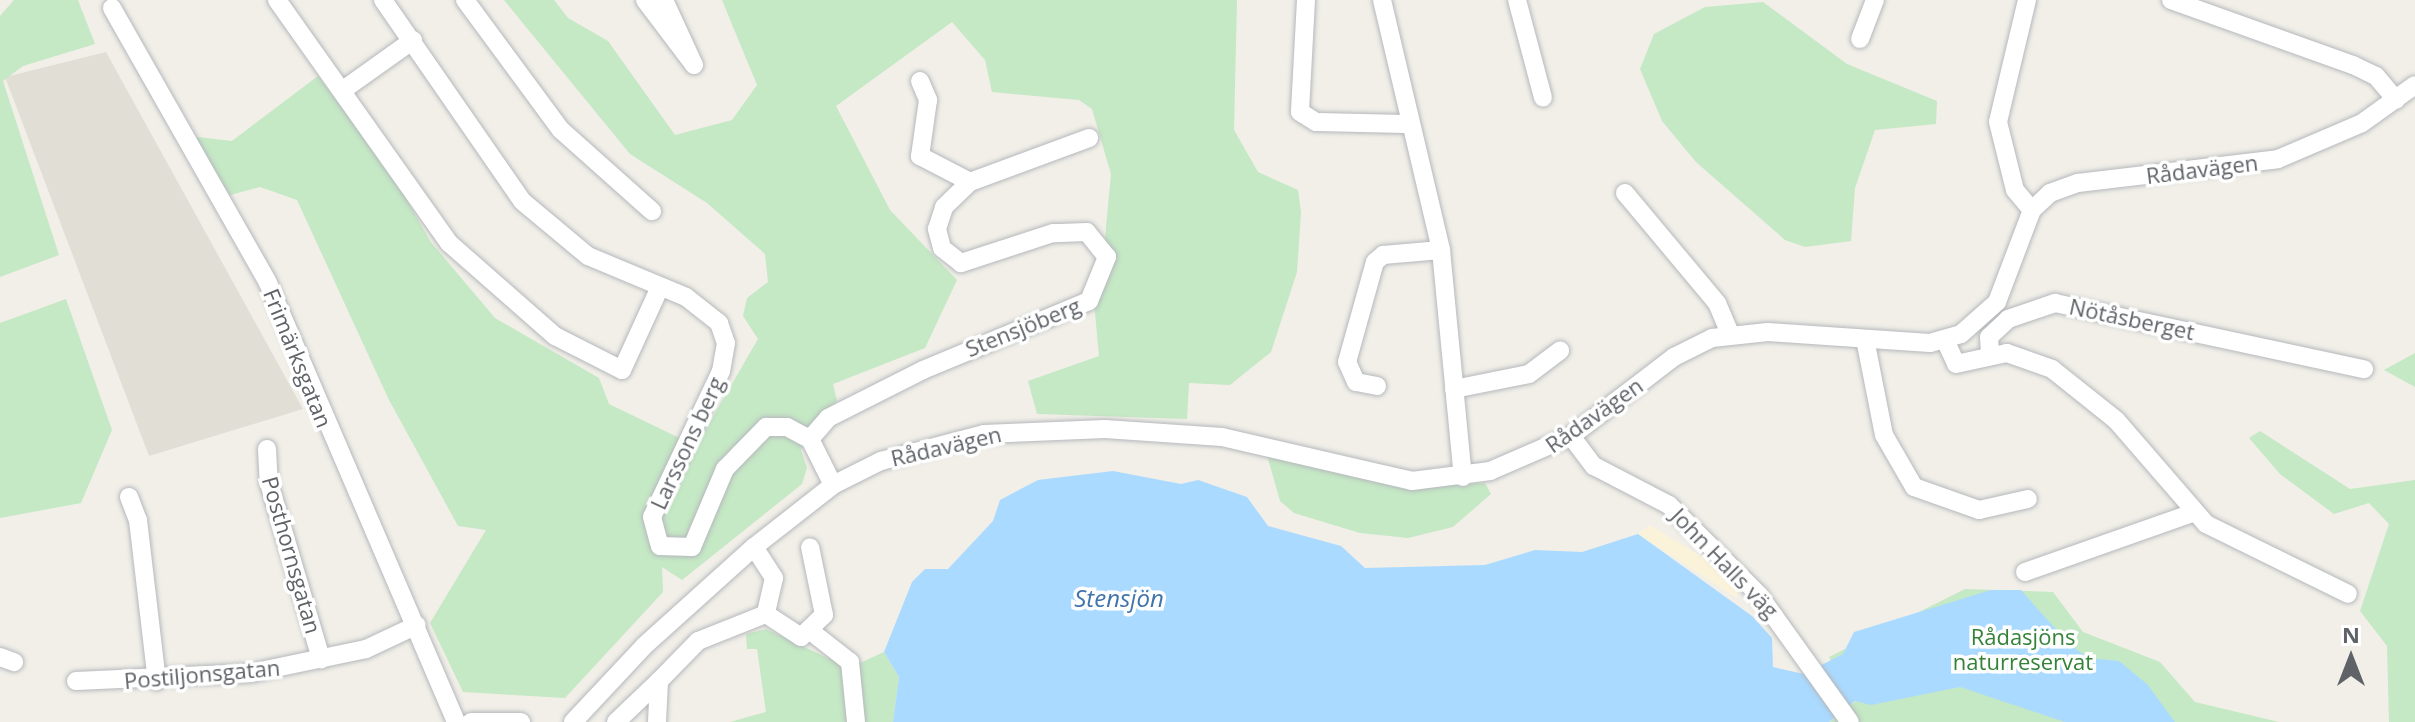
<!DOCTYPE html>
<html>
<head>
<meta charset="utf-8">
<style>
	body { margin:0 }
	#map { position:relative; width:2415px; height:722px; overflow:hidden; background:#f1efe8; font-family:"Open Sans",sans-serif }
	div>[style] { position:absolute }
	.education>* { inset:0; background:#e1ded6 }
	.green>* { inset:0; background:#c5e8c5 }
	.sand>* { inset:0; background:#fbf3d9 }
	.water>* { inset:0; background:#aadaff }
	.roads { filter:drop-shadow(0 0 2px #b5b8bc) drop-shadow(0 0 2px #b5b8bc) }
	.minor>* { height:18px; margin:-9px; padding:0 9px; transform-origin:9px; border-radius:9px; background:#fff }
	span { translate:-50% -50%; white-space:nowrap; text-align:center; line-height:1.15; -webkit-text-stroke:7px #fff; paint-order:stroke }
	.street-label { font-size:22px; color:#5f6368 }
	.park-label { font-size:22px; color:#348238 }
	.water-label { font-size:24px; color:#4174aa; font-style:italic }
	.north { position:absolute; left:2311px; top:618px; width:80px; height:80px; -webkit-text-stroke:6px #fff; paint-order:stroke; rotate:0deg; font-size:22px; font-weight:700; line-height:32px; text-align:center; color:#5f6368 }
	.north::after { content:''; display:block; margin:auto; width:28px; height:36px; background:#5f6368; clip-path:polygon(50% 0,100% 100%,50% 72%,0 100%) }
</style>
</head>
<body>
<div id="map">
	<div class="education">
		<i style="clip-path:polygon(106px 52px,303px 409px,149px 456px,5px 77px)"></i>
	</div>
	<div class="green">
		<i style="clip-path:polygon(14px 0,78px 0,95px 44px,23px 66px,3px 81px,59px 255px,0 277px,0 16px)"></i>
		<i style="clip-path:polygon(504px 0,554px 0,568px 18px,608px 41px,675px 135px,732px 120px,757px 85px,722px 0,1237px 0,1234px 130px,1258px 172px,1298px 190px,1301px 212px,1297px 272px,1271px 352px,1230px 385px,1189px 383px,1187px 419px,1037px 414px,1028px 381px,1099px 356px,1093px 291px,1101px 281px,1111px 174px,1092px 109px,1079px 100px,992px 92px,985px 60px,952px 22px,836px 106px,890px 210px,957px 280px,925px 348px,833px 384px,837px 401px,811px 424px,801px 450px,807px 468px,802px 484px,682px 580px,662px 567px,663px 592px,565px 698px,463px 692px,430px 623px,486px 530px,458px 526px,389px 400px,297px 200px,260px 187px,230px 195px,189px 136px,232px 141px,318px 76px,394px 177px,430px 241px,495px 318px,599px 378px,609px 404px,696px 446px,758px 339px,743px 316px,747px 298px,768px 282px,765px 254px,707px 203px,630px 154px)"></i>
		<i style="clip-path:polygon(1763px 2px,1847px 64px,1937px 101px,1936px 124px,1875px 130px,1855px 188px,1851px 241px,1805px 247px,1785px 240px,1696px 162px,1662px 121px,1640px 69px,1654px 34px,1705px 7px)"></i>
		<i style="clip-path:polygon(66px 299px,112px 430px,81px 503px,0 518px,0 323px)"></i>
		<i style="clip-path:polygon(2415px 353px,2415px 387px,2384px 370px)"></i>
		<i style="clip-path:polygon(2260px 431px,2350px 489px,2415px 480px,2415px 722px,2389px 722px,2387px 646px,2360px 611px,2389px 524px,2369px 503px,2334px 514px,2280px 474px,2249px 438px)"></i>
		<i style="clip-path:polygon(1267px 455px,1397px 487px,1485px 483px,1491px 494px,1453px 527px,1408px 538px,1360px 533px,1294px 513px,1280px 501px)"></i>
		<i style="clip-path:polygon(1965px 589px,2053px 592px,2083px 632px,2160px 662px,2195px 702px,2279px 722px,1829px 722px,1857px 700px,1829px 657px)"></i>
		<i style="clip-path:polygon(766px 629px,849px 668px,884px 652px,899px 677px,893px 722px,730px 722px,766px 712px,757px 649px,747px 649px,746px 634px)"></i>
	</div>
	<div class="sand">
		<i style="clip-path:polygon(1650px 525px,1702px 557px,1738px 590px,1737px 598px,1638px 534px)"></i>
	</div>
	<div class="water">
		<i style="clip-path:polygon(1113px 471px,1181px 484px,1198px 480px,1247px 497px,1268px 526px,1341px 546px,1365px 568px,1485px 565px,1535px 550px,1582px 552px,1638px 534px,1752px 616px,1772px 638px,1773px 667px,1804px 674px,1843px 654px,1854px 632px,1991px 590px,2021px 590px,2069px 644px,2088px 658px,2119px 661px,2147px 684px,2175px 722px,2065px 722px,1960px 687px,1871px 705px,1855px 701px,1829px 722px,893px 722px,899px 677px,884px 652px,912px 582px,925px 569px,948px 569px,993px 521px,1000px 500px,1038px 480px)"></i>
	</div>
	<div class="roads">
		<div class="minor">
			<i style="left:277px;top:0;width:298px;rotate:54.7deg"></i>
			<i style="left:449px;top:243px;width:141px;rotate:41.3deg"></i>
			<i style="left:555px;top:336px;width:75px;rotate:26.9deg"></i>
			<i style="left:622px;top:370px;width:91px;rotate:-65.4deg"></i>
			<i style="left:383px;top:0;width:244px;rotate:55.3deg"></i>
			<i style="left:522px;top:201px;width:86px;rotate:39.8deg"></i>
			<i style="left:588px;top:256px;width:106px;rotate:22.7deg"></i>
			<i style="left:686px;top:297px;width:42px;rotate:38.2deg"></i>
			<i style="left:719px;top:323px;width:21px;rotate:71deg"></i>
			<i style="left:726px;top:343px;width:28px;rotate:100deg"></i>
			<i style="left:721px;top:371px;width:161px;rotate:115.3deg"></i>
			<i style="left:652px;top:517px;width:30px;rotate:75deg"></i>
			<i style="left:660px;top:546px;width:32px;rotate:2deg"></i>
			<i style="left:692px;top:547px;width:85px;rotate:-67.1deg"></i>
			<i style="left:725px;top:469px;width:59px;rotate:-45.7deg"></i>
			<i style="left:766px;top:427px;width:21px"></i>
			<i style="left:787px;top:427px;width:26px;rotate:28deg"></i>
			<i style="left:810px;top:439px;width:51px;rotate:63.4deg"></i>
			<i style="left:465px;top:0;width:162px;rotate:53.6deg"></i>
			<i style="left:561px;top:130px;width:122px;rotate:41.7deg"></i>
			<i style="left:645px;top:0;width:81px;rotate:53deg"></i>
			<i style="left:694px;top:65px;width:72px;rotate:-114.8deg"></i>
			<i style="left:1306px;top:0;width:112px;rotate:93.1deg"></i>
			<i style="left:1300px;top:112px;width:19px;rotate:32deg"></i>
			<i style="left:1316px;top:122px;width:91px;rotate:1.3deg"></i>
			<i style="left:1382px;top:0;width:257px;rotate:76.7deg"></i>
			<i style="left:1441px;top:250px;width:228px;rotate:84.5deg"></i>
			<i style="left:1517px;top:0;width:101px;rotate:75.1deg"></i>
			<i style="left:2027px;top:0;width:125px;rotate:103.4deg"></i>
			<i style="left:1998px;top:122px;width:70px;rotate:76deg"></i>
			<i style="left:2015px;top:190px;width:26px;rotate:50deg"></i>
			<i style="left:2171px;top:0;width:193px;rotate:19.7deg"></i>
			<i style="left:2353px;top:65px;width:25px;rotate:26deg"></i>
			<i style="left:2376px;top:76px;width:31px;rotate:50deg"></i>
			<i style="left:112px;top:8px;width:316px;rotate:60.4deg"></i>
			<i style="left:268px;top:283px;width:478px;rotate:66.8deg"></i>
			<i style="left:1860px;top:39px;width:42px;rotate:-69deg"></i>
			<i style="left:920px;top:81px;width:21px;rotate:67deg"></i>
			<i style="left:928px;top:100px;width:57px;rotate:98.1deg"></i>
			<i style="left:920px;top:156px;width:56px;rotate:27.5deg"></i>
			<i style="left:343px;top:90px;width:86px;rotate:-35.5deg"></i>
			<i style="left:1625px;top:193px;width:143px;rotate:50.1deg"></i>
			<i style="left:1717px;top:303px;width:33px;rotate:67deg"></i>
			<i style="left:1865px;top:339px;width:98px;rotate:78.8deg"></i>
			<i style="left:1884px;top:435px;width:60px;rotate:60deg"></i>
			<i style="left:1914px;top:487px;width:69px;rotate:19.5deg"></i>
			<i style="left:1979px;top:510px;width:50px;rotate:-12.7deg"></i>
			<i style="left:1945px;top:340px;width:26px;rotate:65deg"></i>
			<i style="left:1956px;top:364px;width:52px;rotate:-12.2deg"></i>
			<i style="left:2007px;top:353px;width:48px;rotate:19.6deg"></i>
			<i style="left:2052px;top:369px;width:82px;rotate:38.6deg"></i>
			<i style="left:2116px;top:420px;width:138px;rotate:49.1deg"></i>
			<i style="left:2206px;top:524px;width:158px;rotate:26.2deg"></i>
			<i style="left:1990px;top:355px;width:18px;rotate:-93deg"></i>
			<i style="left:1989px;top:337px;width:26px;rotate:-43deg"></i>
			<i style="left:2008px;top:319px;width:50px;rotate:-18.8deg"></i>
			<i style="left:2055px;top:303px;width:316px;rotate:12.1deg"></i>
			<i style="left:1377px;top:386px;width:21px;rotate:-169deg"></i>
			<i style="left:1356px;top:382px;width:22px;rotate:-114deg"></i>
			<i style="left:1347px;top:362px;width:104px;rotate:-74.4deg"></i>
			<i style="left:1375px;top:262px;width:11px;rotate:-41deg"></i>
			<i style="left:1383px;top:255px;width:58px;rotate:-4.9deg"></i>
			<i style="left:1454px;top:389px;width:76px;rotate:-11.3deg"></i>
			<i style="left:1529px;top:374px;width:39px;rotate:-37deg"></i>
			<i style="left:1571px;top:436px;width:38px;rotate:53deg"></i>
			<i style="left:1594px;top:466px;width:85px;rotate:27.5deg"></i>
			<i style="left:1669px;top:505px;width:127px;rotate:45deg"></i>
			<i style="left:1759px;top:595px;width:156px;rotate:54.4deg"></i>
			<i style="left:810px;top:439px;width:28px;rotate:-49deg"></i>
			<i style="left:828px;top:418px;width:106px;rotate:-26.8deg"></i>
			<i style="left:923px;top:370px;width:180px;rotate:-22.6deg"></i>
			<i style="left:1089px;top:301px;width:48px;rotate:-67.8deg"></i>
			<i style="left:1107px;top:257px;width:32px;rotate:-129deg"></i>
			<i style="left:1087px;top:232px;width:34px;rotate:178deg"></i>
			<i style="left:1053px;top:233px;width:97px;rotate:161.9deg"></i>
			<i style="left:961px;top:263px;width:24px;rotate:-142deg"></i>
			<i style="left:942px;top:248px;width:20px;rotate:-105deg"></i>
			<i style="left:937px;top:229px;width:23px;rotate:-72deg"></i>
			<i style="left:944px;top:207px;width:36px;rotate:-44deg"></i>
			<i style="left:970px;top:182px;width:127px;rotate:-20.3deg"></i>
			<i style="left:267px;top:449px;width:34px;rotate:87deg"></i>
			<i style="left:269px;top:483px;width:184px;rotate:73.5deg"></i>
			<i style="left:129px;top:497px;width:25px;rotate:69deg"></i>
			<i style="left:138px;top:520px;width:162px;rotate:83.3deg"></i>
			<i style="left:754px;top:547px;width:37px;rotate:57deg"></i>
			<i style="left:774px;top:578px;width:37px;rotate:103deg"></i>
			<i style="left:766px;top:614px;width:42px;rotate:33.3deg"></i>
			<i style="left:801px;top:637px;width:32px;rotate:-44deg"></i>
			<i style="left:824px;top:615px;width:69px;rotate:-101.6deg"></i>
			<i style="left:2025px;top:572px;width:178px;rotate:-19.4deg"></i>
			<i style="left:813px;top:633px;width:47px;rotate:38.1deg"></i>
			<i style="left:850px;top:662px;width:60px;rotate:84.3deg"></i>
			<i style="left:0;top:657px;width:15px;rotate:20deg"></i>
			<i style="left:76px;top:681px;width:175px;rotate:-2.6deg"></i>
			<i style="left:251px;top:673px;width:117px;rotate:-11.8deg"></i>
			<i style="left:366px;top:649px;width:56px;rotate:-25.2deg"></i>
			<i style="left:659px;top:681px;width:56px;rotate:-45.7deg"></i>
			<i style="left:698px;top:641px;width:73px;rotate:-21.7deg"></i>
			<i style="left:471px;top:722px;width:50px"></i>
			<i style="left:573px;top:722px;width:104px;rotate:-46.9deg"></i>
			<i style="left:644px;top:646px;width:148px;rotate:-42deg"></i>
			<i style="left:754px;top:547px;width:100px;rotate:-38.1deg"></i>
			<i style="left:833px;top:485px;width:54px;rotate:-26.6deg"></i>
			<i style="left:881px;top:461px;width:106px;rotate:-14.7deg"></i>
			<i style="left:984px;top:434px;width:121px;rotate:-2.4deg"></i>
			<i style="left:1105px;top:429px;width:117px;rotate:3.9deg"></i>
			<i style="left:1222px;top:437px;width:195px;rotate:13deg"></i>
			<i style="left:1412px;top:481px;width:79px;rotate:-7.3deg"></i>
			<i style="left:1490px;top:471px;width:88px;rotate:-23.4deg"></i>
			<i style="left:1571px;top:436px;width:130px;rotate:-37.5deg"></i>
			<i style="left:1674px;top:357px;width:42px;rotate:-26.6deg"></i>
			<i style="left:1712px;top:338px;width:56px;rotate:-6.1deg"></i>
			<i style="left:1768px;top:332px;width:162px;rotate:3.9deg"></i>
			<i style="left:1930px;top:343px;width:32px;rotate:-16deg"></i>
			<i style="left:1961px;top:334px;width:48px;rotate:-41.6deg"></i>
			<i style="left:1997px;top:302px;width:98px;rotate:-69.2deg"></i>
			<i style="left:2032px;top:210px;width:25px;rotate:-43deg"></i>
			<i style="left:2050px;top:193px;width:30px;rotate:-20deg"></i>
			<i style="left:2078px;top:183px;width:201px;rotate:-6.8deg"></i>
			<i style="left:2278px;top:159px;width:91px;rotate:-23.2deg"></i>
			<i style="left:2362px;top:123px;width:65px;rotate:-35.6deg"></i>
			<i style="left:616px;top:722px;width:59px;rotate:-43.6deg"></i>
			<i style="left:659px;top:681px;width:41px;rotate:92.8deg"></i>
		</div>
	</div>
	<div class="street-label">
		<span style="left:2202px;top:169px;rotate:-7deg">Rådavägen</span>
		<span style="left:2132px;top:319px;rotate:12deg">Nötåsberget</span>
		<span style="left:1023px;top:327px;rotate:-22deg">Stensjöberg</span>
		<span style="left:298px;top:358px;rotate:68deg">Frimärksgatan</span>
		<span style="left:1594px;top:415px;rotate:-35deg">Rådavägen</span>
		<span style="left:687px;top:443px;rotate:-65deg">Larssons berg</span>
		<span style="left:946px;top:446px;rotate:-13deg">Rådavägen</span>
		<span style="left:292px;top:555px;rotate:74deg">Posthornsgatan</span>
		<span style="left:1725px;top:563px;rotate:46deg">John Halls väg</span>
		<span style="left:202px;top:674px;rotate:-5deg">Postiljonsgatan</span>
	</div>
	<div class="park-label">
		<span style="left:2023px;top:649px">Rådasjöns<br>naturreservat</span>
	</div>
	<div class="water-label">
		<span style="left:1119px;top:598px">Stensjön</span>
	</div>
	<div class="north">N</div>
</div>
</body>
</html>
